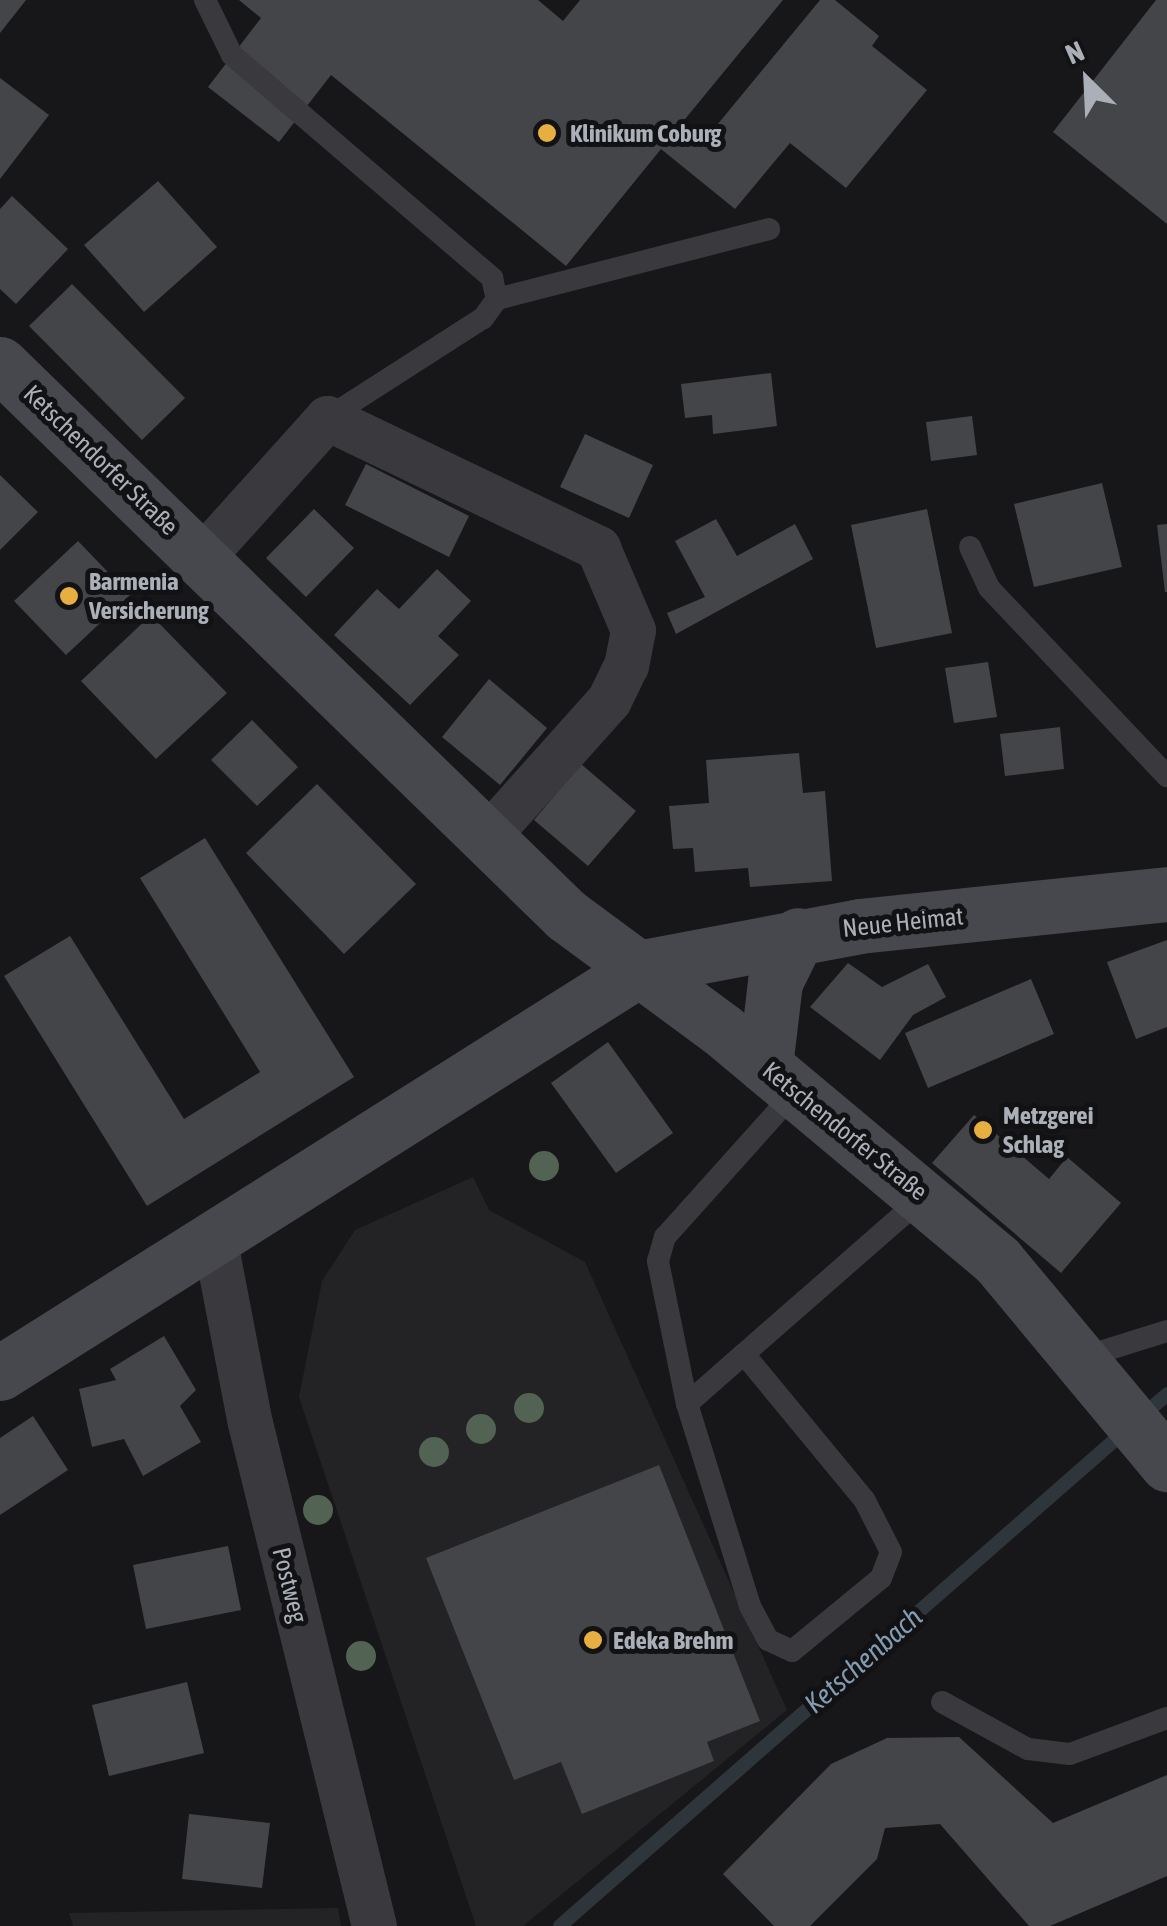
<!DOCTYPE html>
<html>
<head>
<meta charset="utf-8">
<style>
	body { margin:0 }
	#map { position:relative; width:1167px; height:1926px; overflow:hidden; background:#171719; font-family:"Asap Condensed",sans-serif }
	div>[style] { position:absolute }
	.built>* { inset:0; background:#232326 }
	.stream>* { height:14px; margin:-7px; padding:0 7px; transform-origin:7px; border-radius:7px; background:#2e363c }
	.building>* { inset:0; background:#444549 }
	.lane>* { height:22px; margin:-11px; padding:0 11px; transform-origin:11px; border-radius:11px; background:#39393e }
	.street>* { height:45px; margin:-22.5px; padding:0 22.5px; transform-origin:22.5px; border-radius:22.5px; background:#39393e }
	.secondary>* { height:55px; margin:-27.5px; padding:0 27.5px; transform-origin:27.5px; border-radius:27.5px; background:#47484e }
	.trees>* { width:30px; height:30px; margin:-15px; border-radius:50%; background:#526354 }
	.dots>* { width:28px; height:28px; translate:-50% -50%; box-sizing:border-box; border:5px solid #121214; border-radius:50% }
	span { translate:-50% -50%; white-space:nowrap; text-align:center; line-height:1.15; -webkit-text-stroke:10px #121214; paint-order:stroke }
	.poi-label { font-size:25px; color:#aaafb8; font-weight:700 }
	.left { translate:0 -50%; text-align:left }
	.street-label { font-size:25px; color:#aaafb8 }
	.water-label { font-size:28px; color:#849cb1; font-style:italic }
	.north { position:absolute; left:1037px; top:30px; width:100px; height:100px; -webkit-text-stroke:8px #121214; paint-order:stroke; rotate:336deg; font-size:28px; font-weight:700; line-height:40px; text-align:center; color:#aaafb8 }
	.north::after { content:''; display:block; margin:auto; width:35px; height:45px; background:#aaafb8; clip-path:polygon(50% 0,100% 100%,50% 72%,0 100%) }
</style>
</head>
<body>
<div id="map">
	<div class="built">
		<i style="clip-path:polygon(473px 1177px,489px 1210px,585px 1262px,787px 1710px,523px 1926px,476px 1926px,299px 1397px,322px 1281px,355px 1230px)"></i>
		<i style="clip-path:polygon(338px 1908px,341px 1926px,73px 1926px,69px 1913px)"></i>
	</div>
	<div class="stream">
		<i style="left:1141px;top:1417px;width:35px;rotate:-41deg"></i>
		<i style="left:560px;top:1926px;width:751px;rotate:-41.22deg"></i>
	</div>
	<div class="building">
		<i style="clip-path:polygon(0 0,26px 0,0 33px)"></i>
		<i style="clip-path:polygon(239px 0,538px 0,563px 21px,580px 0,783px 0,681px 124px,703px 142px,820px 0,835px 0,879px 36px,872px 46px,927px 90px,846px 188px,790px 143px,735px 209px,661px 149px,566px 266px,331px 75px,279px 142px,208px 87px,261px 18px)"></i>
		<i style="clip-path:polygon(1156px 0,1167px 0,1167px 224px,1053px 132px)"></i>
		<i style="clip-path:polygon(0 78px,49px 115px,0 179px)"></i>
		<i style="clip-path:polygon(158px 181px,217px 247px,144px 312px,84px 245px)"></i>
		<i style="clip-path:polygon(12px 196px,68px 249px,16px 304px,0 289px,0 209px)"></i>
		<i style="clip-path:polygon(72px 284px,185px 398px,142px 440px,29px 326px)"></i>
		<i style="clip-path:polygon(771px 373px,777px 426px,713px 434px,712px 415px,685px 418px,681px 384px)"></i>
		<i style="clip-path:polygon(972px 416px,977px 455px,931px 461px,926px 422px)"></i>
		<i style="clip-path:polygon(585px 434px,653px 465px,629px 518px,560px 487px)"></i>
		<i style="clip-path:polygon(366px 464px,469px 516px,449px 557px,345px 505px)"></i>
		<i style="clip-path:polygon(0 475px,38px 512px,0 550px)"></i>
		<i style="clip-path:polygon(1102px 483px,1122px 567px,1034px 587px,1014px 504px)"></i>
		<i style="clip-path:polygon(314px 509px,354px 548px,306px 597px,266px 558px)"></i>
		<i style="clip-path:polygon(927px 509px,952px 633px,876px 648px,851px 525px)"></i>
		<i style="clip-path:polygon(716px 519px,737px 556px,795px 524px,813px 559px,676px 634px,667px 613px,705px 597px,675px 541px)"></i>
		<i style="clip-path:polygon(1167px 524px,1167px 592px,1165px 592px,1157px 525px)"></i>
		<i style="clip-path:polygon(78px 541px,130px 595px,66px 655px,14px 601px)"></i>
		<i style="clip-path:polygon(437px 569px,471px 601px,438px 636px,459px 655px,410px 705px,334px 635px,377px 589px,399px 609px)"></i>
		<i style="clip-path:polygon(151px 615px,227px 693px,156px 759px,81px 681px)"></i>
		<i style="clip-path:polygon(988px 662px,997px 717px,954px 723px,945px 668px)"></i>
		<i style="clip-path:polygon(489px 679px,547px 728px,500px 785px,442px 737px)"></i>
		<i style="clip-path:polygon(252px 720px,298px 767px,257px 806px,211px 760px)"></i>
		<i style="clip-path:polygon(1060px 727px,1064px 769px,1005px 776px,1000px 734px)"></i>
		<i style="clip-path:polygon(799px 753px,803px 793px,825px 791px,832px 881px,750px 887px,748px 868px,695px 872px,693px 848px,673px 849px,669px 806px,709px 803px,706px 760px)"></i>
		<i style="clip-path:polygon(581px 764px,636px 811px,588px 866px,534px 820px)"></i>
		<i style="clip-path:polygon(317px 784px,416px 884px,344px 954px,246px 853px)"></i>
		<i style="clip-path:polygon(205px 838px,354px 1077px,147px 1206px,4px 976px,70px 936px,184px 1119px,260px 1072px,140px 878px)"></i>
		<i style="clip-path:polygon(1167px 940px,1167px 1027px,1136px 1039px,1107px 962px)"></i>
		<i style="clip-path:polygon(848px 963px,882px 987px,928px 964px,946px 997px,913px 1015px,880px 1060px,810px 1007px)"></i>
		<i style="clip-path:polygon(1031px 979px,1054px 1034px,928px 1088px,905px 1033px)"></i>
		<i style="clip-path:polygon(608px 1042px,673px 1133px,616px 1173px,551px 1083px)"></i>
		<i style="clip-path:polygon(974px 1115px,1049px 1179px,1067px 1157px,1121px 1203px,1061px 1273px,932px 1163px)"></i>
		<i style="clip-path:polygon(164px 1336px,196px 1390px,180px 1406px,201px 1442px,143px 1476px,124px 1439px,92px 1447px,79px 1389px,116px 1380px,110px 1369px)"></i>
		<i style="clip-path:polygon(33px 1416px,68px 1470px,0 1515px,0 1438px)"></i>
		<i style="clip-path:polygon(659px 1465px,760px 1721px,707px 1742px,714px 1761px,582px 1814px,561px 1762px,514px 1780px,426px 1558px)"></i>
		<i style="clip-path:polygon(228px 1546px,241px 1610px,146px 1629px,133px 1565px)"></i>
		<i style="clip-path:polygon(187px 1682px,204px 1753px,109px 1776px,92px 1705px)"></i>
		<i style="clip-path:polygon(959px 1737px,1053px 1823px,1167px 1775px,1167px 1876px,1050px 1926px,1029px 1926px,940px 1824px,885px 1828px,877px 1859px,810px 1926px,774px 1926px,723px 1874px,831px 1764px,887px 1738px)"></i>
		<i style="clip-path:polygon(189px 1814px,270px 1823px,262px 1888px,182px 1879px)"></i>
	</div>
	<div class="lane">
		<i style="left:205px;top:0;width:61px;rotate:63.9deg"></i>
		<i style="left:232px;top:55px;width:343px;rotate:40.6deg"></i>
		<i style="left:492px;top:278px;width:22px;rotate:77deg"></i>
		<i style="left:497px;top:299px;width:24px;rotate:126deg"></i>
		<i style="left:483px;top:318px;width:185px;rotate:147.3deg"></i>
		<i style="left:497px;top:299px;width:281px;rotate:-14.4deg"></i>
		<i style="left:970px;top:547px;width:45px;rotate:65.1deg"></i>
		<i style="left:989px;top:588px;width:259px;rotate:46.6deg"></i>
		<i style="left:744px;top:1354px;width:190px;rotate:50.5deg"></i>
		<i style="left:865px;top:1501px;width:57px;rotate:63deg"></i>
		<i style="left:891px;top:1552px;width:28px;rotate:111deg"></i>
		<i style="left:881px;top:1578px;width:115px;rotate:140.6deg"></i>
		<i style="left:792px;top:1651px;width:26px;rotate:-155deg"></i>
		<i style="left:768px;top:1640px;width:38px;rotate:-118deg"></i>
		<i style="left:750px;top:1606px;width:212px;rotate:-107.3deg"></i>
		<i style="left:687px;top:1404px;width:76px;rotate:-41.3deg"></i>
		<i style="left:744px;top:1354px;width:237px;rotate:-41.2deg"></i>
		<i style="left:1084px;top:1357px;width:87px;rotate:-17.4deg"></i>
		<i style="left:687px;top:1404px;width:146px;rotate:-101.5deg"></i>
		<i style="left:658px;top:1261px;width:25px;rotate:-74deg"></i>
		<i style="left:665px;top:1237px;width:195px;rotate:-48.1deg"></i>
		<i style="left:942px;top:1702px;width:98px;rotate:28.7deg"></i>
		<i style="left:1028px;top:1749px;width:42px;rotate:6.8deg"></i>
		<i style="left:1070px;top:1754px;width:103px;rotate:-20.4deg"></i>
	</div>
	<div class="street">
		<i style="left:202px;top:557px;width:187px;rotate:-48deg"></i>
		<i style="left:327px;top:418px;width:301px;rotate:25.6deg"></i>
		<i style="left:598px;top:548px;width:89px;rotate:66.9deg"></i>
		<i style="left:633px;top:630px;width:36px;rotate:101deg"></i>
		<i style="left:626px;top:665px;width:39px;rotate:116deg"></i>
		<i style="left:609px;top:700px;width:180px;rotate:131.8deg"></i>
		<i style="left:215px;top:1242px;width:184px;rotate:79.1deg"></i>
		<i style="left:250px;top:1423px;width:518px;rotate:76.15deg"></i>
	</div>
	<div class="secondary">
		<i style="left:0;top:364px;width:790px;rotate:44.23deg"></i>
		<i style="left:566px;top:915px;width:194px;rotate:36.4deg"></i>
		<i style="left:722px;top:1030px;width:359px;rotate:39.9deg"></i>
		<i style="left:997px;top:1260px;width:266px;rotate:50.2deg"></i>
		<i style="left:765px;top:1066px;width:85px;rotate:-83.2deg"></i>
		<i style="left:775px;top:982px;width:52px;rotate:-63.9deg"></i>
		<i style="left:0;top:1373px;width:760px;rotate:-32.27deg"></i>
		<i style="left:643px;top:967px;width:220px;rotate:-10.7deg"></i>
		<i style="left:859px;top:926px;width:310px;rotate:-5.9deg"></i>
	</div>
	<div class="trees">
		<i style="left:544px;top:1166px"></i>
		<i style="left:529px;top:1408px"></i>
		<i style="left:481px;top:1429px"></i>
		<i style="left:434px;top:1452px"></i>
		<i style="left:318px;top:1510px"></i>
		<i style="left:361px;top:1656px"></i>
	</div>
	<div class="dots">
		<i style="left:547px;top:133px;background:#e7ae42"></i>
		<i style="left:69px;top:596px;background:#e7ae42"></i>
		<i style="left:983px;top:1130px;background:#e7ae42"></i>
		<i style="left:593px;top:1640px;background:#e7ae42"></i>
	</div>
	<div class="poi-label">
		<span class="left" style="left:570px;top:133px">Klinikum Coburg</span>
		<span class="left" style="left:89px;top:596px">Barmenia<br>Versicherung</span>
		<span class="left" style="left:1003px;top:1130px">Metzgerei<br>Schlag</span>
		<span class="left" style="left:613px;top:1640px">Edeka Brehm</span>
	</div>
	<div class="street-label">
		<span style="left:101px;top:460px;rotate:44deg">Ketschendorfer Straße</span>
		<span style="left:903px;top:922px;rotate:-6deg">Neue Heimat</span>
		<span style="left:845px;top:1131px;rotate:39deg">Ketschendorfer Straße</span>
		<span style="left:290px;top:1585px;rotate:76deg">Postweg</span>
	</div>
	<div class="water-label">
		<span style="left:863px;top:1660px;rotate:-41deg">Ketschenbach</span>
	</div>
	<div class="north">N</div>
</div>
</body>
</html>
